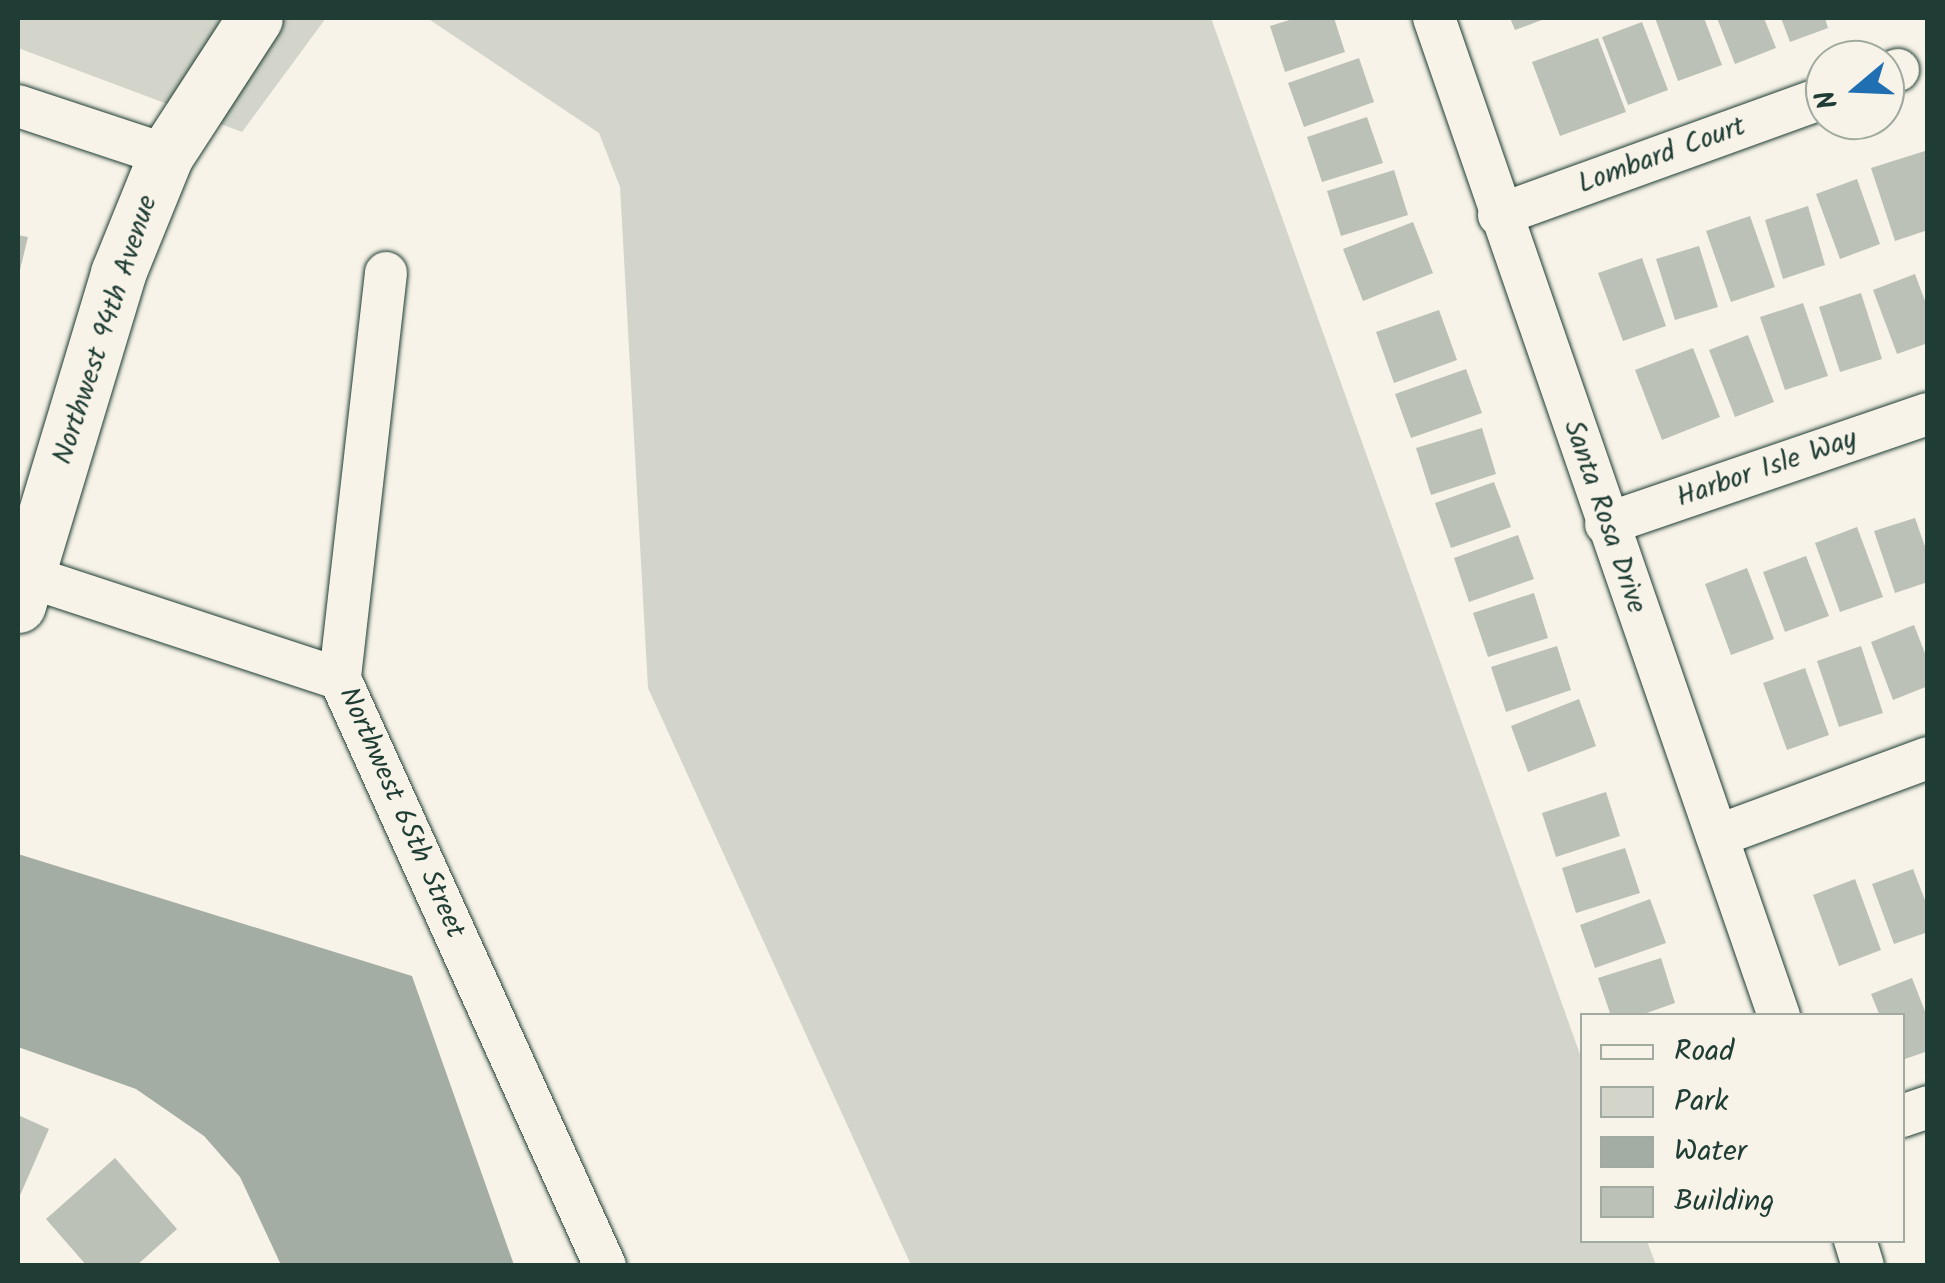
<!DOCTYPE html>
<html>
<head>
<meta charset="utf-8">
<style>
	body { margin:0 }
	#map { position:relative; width:1945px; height:1283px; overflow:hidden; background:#f7f3e8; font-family:Kalam,sans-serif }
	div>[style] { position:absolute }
	.green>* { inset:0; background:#d3d5ca }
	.water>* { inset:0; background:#a4ada3 }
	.building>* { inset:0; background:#bbc1b6 }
	.roads { filter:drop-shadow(0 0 2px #1f3d34) drop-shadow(0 0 2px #1f3d34) }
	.minor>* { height:42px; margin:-21px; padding:0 21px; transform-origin:21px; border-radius:21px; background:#f7f3e8 }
	.tertiary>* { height:55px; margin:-27.5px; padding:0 27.5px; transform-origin:27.5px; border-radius:27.5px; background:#f7f3e8 }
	span { translate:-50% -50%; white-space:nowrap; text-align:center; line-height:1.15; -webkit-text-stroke:8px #f7f3e8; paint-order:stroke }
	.street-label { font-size:28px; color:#1f3d34 }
	.frame { position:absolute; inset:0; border:20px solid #1f3d34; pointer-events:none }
	.legend { position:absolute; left:1580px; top:1013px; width:325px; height:230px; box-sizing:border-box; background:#f7f3e8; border:2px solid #a1aaa0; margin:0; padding:12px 18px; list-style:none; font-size:30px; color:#1f3d34 }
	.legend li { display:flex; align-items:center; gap:20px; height:50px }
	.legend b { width:50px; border:2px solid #a1aaa0 }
	.north { position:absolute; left:1805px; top:40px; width:100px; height:100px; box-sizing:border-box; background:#f7f3e8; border:2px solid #a1aaa0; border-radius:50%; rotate:251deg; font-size:28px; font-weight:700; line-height:40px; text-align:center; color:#1f3d34 }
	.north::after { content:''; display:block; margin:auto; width:35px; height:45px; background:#1f6fb2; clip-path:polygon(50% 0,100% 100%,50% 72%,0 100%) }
</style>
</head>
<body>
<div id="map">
	<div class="green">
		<i style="clip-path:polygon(18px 18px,326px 18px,242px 132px,18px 48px)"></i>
		<i style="clip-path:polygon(427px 18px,1211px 18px,1582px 1060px,1582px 1240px,1647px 1241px,1656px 1265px,911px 1265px,648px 688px,620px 187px,599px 133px)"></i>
	</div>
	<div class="water">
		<i style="clip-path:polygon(18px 854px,412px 976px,514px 1265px,281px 1265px,240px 1177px,204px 1136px,136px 1089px,18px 1047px)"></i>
	</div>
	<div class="building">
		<i style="clip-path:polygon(1296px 18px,1334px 18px,1345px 52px,1285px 72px,1270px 26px)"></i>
		<i style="clip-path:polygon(1510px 18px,1547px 18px,1515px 30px)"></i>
		<i style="clip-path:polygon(1655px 18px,1704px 18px,1722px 65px,1678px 81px)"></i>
		<i style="clip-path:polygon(1717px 18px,1764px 18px,1776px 48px,1735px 64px)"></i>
		<i style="clip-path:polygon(1781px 18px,1825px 18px,1828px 28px,1790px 42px)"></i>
		<i style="clip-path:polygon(1642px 22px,1668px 90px,1628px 105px,1602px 37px)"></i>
		<i style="clip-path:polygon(1598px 38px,1626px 112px,1560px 136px,1532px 62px)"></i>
		<i style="clip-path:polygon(1359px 58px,1374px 102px,1304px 127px,1288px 83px)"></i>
		<i style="clip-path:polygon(1367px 117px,1383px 163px,1322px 182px,1307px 137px)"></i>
		<i style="clip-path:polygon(1928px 150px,1928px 230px,1895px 241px,1871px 168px)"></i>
		<i style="clip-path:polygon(1394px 170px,1408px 215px,1341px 236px,1327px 191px)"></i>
		<i style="clip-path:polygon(1857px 179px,1880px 244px,1840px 259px,1816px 194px)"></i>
		<i style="clip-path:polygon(1808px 206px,1825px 265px,1783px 279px,1765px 220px)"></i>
		<i style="clip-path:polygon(1750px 216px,1775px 287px,1731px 302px,1706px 231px)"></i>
		<i style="clip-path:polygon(1413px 222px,1433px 273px,1363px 301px,1343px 249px)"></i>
		<i style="clip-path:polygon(18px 235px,28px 237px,19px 274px,18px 274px)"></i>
		<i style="clip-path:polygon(1699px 246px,1718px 307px,1675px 320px,1656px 259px)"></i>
		<i style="clip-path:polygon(1642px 258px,1666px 326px,1623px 341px,1598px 273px)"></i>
		<i style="clip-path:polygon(1915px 274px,1928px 309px,1928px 343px,1897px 354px,1873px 290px)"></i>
		<i style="clip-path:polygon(1861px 293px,1882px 359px,1840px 372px,1819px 307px)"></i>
		<i style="clip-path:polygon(1803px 303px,1828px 376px,1785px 390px,1760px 317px)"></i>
		<i style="clip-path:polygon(1439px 310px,1457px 360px,1394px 383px,1376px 332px)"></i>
		<i style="clip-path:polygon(1748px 335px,1774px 402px,1735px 417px,1709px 350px)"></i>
		<i style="clip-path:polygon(1693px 348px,1720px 417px,1662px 440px,1635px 370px)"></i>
		<i style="clip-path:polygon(1466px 369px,1482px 413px,1411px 438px,1395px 394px)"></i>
		<i style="clip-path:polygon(1482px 428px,1496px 474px,1431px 495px,1416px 448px)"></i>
		<i style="clip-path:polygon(1494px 482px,1511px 527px,1451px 548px,1435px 503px)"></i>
		<i style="clip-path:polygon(1915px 518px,1928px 555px,1928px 582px,1895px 593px,1874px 531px)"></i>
		<i style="clip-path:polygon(1857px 527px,1883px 597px,1840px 612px,1815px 543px)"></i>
		<i style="clip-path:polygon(1518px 535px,1534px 579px,1469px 602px,1454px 558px)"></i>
		<i style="clip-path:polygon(1806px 556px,1829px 616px,1785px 632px,1763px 572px)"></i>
		<i style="clip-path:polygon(1747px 568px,1774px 639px,1731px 655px,1705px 584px)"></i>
		<i style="clip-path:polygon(1534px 593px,1548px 638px,1488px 657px,1473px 613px)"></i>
		<i style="clip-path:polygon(1914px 625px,1928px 661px,1928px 686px,1893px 700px,1871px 642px)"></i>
		<i style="clip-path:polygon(1557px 646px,1571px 690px,1506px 712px,1491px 667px)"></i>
		<i style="clip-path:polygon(1861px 646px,1883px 713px,1839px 727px,1817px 661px)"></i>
		<i style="clip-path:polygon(1805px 668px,1829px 735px,1787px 750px,1763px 683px)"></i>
		<i style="clip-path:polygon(1579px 699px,1596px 746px,1528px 772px,1511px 726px)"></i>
		<i style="clip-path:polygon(1606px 792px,1620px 836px,1556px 857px,1542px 813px)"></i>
		<i style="clip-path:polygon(1625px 848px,1640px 893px,1576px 913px,1562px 868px)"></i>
		<i style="clip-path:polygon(1913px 869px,1928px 908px,1928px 932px,1894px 944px,1872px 884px)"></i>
		<i style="clip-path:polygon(1855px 879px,1881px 950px,1839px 966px,1813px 895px)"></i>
		<i style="clip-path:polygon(1650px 899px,1666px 943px,1595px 968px,1580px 925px)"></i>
		<i style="clip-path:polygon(1661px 958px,1675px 1003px,1638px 1016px,1611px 1016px,1598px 978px)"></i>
		<i style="clip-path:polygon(1912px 978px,1928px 1019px,1928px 1051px,1902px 1060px,1902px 1016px,1880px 1016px,1871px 994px)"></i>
		<i style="clip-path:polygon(18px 1115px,49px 1129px,18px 1200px)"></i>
		<i style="clip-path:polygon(115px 1158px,177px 1229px,136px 1266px,87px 1266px,46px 1219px)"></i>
	</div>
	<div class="roads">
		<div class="minor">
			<i style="left:1434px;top:18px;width:1056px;rotate:70.93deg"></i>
			<i style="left:1885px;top:75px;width:14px;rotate:-21deg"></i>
			<i style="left:18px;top:106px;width:156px;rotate:18.3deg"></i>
			<i style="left:1499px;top:215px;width:347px;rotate:-19.9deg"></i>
			<i style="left:386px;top:273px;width:409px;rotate:96.5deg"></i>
			<i style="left:340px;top:679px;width:644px;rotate:65.7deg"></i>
			<i style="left:1606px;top:524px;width:340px;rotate:-18.9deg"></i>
			<i style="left:27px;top:576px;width:330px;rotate:18.2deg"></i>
			<i style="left:1717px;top:836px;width:225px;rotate:-20.3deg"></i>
			<i style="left:1902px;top:1116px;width:28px;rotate:-19deg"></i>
			<i style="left:1855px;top:1240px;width:27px;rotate:73deg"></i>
		</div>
		<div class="tertiary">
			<i style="left:18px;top:605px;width:347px;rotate:-73.2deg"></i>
			<i style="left:118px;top:273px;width:127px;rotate:-67.9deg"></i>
			<i style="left:166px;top:155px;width:163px;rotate:-57deg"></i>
		</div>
	</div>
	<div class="street-label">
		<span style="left:1662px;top:156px;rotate:-20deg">Lombard Court</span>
		<span style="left:106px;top:330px;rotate:-72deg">Northwest 94th Avenue</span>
		<span style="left:1767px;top:469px;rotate:-19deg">Harbor Isle Way</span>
		<span style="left:1604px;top:517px;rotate:71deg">Santa Rosa Drive</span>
		<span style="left:401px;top:813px;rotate:66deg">Northwest 65th Street</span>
	</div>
	<div class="frame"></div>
	<ul class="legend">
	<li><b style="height:12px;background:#f7f3e8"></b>Road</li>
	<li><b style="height:28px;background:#d3d5ca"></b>Park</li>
	<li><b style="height:28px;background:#a4ada3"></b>Water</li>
	<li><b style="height:28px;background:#bbc1b6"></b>Building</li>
	</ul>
	<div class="north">N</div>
</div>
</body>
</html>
